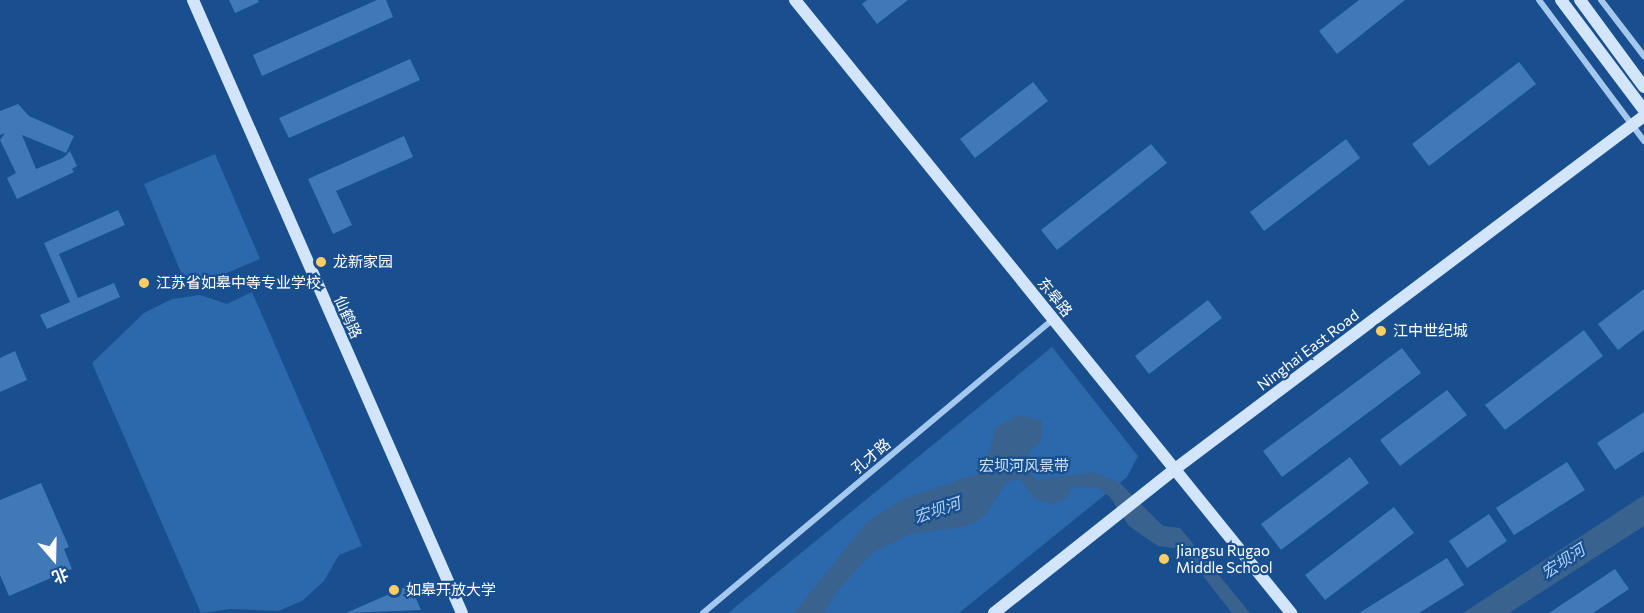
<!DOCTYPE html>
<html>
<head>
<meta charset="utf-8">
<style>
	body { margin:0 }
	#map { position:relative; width:1644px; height:613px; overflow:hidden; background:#194f8e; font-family:Commissioner,"Noto Sans SC",sans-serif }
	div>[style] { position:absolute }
	.green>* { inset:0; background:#2b69ac }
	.water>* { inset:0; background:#3a628f }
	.building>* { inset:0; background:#4178b6 }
	.street>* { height:6px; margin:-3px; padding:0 3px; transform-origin:3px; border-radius:3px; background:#a5c8ef }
	.secondary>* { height:12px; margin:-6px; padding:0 6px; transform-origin:6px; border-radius:6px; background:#d2e5fa }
	.dots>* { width:16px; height:16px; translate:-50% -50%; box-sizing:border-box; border:3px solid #194f8e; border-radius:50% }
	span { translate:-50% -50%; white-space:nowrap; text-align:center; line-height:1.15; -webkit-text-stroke:4.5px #194f8e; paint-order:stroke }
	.poi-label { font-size:15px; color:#fff }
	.left { translate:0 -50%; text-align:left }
	.street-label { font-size:15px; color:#fff }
	.park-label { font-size:15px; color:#cbe2fa }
	.water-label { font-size:16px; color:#b1d2f6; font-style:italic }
	.north { position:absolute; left:24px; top:529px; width:60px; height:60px; -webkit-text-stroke:4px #194f8e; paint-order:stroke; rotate:160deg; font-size:16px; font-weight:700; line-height:24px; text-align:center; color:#fff }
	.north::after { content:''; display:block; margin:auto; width:21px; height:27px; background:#fff; clip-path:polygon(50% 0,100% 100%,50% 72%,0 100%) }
</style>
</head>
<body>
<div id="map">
	<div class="green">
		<i style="clip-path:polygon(215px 154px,260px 259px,188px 289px,144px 184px)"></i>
		<i style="clip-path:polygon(252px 292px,362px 546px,339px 555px,324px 581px,302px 601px,278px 611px,231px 609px,201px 613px,92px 363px,144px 313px,172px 299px,200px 295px,227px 304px)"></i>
		<i style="clip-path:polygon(1052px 347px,1138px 456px,1127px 477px,959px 613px,728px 613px)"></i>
	</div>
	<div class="water">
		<i style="clip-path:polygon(1020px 415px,1042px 421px,1042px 440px,1031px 450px,1026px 464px,1036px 480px,1094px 472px,1120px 483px,1163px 526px,1180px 528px,1250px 613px,1232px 613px,1182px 549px,1158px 546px,1129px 526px,1110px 497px,1098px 488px,1072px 487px,1067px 498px,1052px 504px,1034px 498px,1020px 479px,1007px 482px,987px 513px,976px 522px,963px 527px,910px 534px,871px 554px,839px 589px,824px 613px,794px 613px,868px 521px,903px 499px,977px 474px,986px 463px,996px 427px)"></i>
		<i style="clip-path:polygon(1644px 495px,1644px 526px,1509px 613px,1463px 613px)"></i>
	</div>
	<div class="building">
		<i style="clip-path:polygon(229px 0,258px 0,259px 2px,235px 13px)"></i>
		<i style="clip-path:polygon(377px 0,386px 0,393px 17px,262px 76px,253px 55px)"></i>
		<i style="clip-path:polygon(867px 0,908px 0,877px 24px,862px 4px)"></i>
		<i style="clip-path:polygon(1359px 0,1405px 0,1337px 54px,1319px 31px)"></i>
		<i style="clip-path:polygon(410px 59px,420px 80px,289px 138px,279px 118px)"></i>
		<i style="clip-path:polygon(1519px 62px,1536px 84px,1429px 166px,1412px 144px)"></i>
		<i style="clip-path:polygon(1033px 82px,1048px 101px,975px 158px,960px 139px)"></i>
		<i style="clip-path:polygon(18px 104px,29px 116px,74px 136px,66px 153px,22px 135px,36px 169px,63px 158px,70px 151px,77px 166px,72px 169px,74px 172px,17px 199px,7px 178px,16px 173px,0 140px,5px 133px,0 135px,0 111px)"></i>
		<i style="clip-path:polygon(404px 136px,413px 157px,336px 191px,352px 225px,333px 234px,308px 179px)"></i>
		<i style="clip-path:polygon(1346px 139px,1360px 158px,1264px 231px,1250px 212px)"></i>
		<i style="clip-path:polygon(1151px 144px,1167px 163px,1057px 250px,1041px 230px)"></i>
		<i style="clip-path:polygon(118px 210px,125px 225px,59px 254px,78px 298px,114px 283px,120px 297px,47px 329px,40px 315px,70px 302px,44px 243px)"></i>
		<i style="clip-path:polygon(1644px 289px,1644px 330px,1618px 350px,1598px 324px)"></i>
		<i style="clip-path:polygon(1208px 300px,1222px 318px,1149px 374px,1135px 356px)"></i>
		<i style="clip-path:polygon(1584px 330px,1603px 356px,1505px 430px,1485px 405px)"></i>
		<i style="clip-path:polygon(1402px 348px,1421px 373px,1282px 477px,1263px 451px)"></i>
		<i style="clip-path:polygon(15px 351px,27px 380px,0 392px,0 358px)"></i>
		<i style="clip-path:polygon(1447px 390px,1467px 415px,1400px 466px,1380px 440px)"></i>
		<i style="clip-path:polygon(1644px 412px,1644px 451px,1615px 470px,1597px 443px)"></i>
		<i style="clip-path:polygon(1350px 457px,1369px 483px,1281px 550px,1261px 524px)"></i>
		<i style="clip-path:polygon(1567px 462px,1585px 490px,1514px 535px,1496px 508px)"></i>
		<i style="clip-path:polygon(41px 483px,69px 547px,64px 549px,72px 569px,9px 596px,0 575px,0 500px)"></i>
		<i style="clip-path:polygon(1394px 507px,1414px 533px,1325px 600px,1305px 575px)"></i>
		<i style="clip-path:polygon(1489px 514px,1507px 541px,1467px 568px,1449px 541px)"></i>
		<i style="clip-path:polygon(1447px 558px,1464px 585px,1419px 613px,1359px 613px)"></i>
		<i style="clip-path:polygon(1615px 569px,1629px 589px,1593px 613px,1549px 613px)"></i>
		<i style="clip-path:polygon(410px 585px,421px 610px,346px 613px)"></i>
	</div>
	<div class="street">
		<i style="left:1539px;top:0;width:176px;rotate:53.3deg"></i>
		<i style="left:1601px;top:0;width:71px;rotate:52.5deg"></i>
		<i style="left:703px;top:613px;width:457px;rotate:-40deg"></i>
	</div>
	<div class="secondary">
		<i style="left:193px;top:0;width:669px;rotate:66.31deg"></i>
		<i style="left:795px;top:0;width:789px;rotate:51.02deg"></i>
		<i style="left:1561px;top:0;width:138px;rotate:53deg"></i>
		<i style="left:1580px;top:0;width:108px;rotate:53.7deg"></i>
		<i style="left:994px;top:613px;width:231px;rotate:-38.5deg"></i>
		<i style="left:1175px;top:469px;width:587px;rotate:-36.97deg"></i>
	</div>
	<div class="dots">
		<i style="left:321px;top:262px;background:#ffce63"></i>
		<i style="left:144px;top:283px;background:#ffce63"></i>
		<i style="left:1381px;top:331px;background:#ffce63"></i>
		<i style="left:1164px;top:559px;background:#ffce63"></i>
		<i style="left:394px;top:590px;background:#ffce63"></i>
	</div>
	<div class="poi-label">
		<span class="left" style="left:333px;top:262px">龙新家园</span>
		<span class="left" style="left:156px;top:283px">江苏省如皋中等专业学校</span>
		<span class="left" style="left:1393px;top:331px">江中世纪城</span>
		<span class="left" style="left:1176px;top:559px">Jiangsu Rugao<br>Middle School</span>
		<span class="left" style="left:406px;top:590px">如皋开放大学</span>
	</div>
	<div class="street-label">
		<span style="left:1055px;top:297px;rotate:51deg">东皋路</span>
		<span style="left:348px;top:317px;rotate:66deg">仙鹤路</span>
		<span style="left:1308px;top:350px;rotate:-37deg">Ninghai East Road</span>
		<span style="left:871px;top:456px;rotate:-40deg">孔才路</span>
	</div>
	<div class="park-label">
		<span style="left:1024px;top:466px">宏坝河风景带</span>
	</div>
	<div class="water-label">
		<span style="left:937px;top:510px;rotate:-19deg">宏坝河</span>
		<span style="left:1563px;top:561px;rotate:-33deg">宏坝河</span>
	</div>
	<div class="north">北</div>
</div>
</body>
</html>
